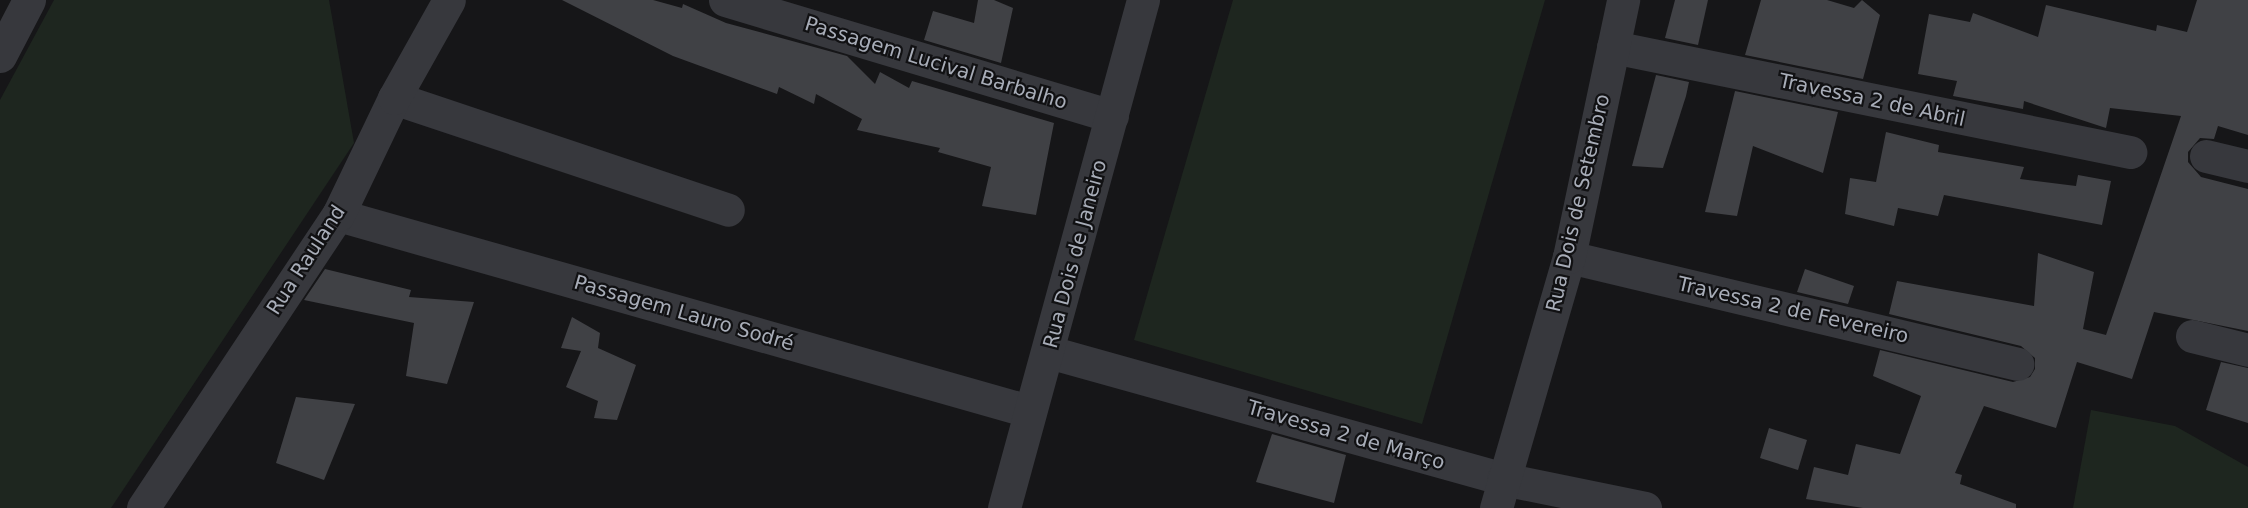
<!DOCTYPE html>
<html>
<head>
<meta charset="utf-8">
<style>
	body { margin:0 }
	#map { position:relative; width:2248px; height:508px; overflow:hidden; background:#161618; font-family:"DejaVu Sans",sans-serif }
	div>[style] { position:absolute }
	.green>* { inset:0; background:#1e261f }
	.building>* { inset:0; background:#404145 }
	.minor>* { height:33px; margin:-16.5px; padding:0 16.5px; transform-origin:16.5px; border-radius:16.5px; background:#37383d }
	span { translate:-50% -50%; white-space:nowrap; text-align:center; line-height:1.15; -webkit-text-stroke:4.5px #111113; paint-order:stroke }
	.street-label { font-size:20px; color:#a8adb8 }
</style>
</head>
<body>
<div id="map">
	<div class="green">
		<i style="clip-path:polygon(54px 0,329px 0,354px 143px,111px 508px,0 508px,0 100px)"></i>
		<i style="clip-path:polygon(1233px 0,1545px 0,1422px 424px,1134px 340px)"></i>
		<i style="clip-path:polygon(2091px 410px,2175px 426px,2248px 467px,2248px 508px,2073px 508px)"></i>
	</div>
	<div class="building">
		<i style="clip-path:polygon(562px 0,653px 0,682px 8px,683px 4px,726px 23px,847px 56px,875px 84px,880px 72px,909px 88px,912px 81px,1054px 123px,1036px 215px,982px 206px,991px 167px,938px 152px,940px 148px,857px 130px,862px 119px,816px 94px,814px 104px,779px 87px,777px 94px,673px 56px)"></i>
		<i style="clip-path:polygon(978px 0,994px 0,1013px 8px,1001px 63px,924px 40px,933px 11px,974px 23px)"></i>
		<i style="clip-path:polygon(1675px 0,1708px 0,1698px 45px,1665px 38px)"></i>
		<i style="clip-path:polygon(1761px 0,1827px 0,1854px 8px,1862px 0,1880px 15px,1863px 79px,1745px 55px)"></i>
		<i style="clip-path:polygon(2197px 0,2248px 0,2248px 135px,2218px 126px,2214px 139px,2200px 138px,2188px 152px,2188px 162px,2201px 177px,2248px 189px,2248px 331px,2154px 312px,2132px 379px,2077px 362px,2056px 428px,1984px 406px,1955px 473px,1962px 475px,1960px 484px,2016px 504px,2016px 508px,1863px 508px,1806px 499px,1814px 467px,1848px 475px,1856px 444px,1900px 454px,1921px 396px,1873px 376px,1880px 350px,2013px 382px,2030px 377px,2035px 369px,2035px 358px,2021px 346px,1889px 314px,1897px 281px,2034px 306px,2038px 253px,2094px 272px,2083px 329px,2106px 335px,2181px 116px,2110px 108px,2106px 128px,2024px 101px,2023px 109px,1953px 96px,1957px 81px,1918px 74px,1929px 14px,1970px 22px,1973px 13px,2038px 37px,2046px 5px,2156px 31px,2157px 25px,2187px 32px)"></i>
		<i style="clip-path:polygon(1656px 75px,1689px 82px,1686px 96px,1663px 168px,1632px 166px)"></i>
		<i style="clip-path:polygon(1735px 91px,1838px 112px,1823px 173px,1753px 146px,1737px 216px,1705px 212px)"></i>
		<i style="clip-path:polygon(1886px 132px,1939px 145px,1938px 152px,2024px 167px,2020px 179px,2076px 186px,2078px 175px,2111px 181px,2102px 225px,1944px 195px,1938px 216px,1898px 208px,1894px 226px,1845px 214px,1850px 178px,1876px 182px)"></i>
		<i style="clip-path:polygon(325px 269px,411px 290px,409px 297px,474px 302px,447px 384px,406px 376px,414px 323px,304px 300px)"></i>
		<i style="clip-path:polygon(1805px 269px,1854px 286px,1848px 304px,1797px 292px)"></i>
		<i style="clip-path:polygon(572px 317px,600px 333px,598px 348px,636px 365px,617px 420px,594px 418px,598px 401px,566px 387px,581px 351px,561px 348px)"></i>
		<i style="clip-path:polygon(2221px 362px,2248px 368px,2248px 423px,2206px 410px)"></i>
		<i style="clip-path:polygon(296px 397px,355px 404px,324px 480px,276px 463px)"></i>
		<i style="clip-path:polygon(1769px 428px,1807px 440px,1798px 470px,1760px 458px)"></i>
		<i style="clip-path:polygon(1272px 434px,1346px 455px,1334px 503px,1256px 482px)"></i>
	</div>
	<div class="minor">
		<i style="left:725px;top:0;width:404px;rotate:16.7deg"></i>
		<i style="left:1613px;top:47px;width:528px;rotate:11.48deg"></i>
		<i style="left:0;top:56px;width:63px;rotate:-62.6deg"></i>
		<i style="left:394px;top:98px;width:352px;rotate:18.5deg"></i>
		<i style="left:2206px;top:156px;width:43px;rotate:13.4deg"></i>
		<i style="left:338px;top:215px;width:718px;rotate:15.84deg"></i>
		<i style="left:1569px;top:257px;width:461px;rotate:13.4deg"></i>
		<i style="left:2192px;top:336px;width:58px;rotate:14deg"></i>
		<i style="left:1049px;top:352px;width:471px;rotate:15.6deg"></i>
		<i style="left:1503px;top:479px;width:145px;rotate:11.5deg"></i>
		<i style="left:143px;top:508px;width:352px;rotate:-56.4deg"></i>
		<i style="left:338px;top:215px;width:130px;rotate:-64.4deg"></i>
		<i style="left:394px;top:98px;width:112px;rotate:-60.7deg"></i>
		<i style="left:1004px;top:508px;width:527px;rotate:-74.7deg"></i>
		<i style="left:1496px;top:508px;width:261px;rotate:-73.8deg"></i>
		<i style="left:1569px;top:257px;width:263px;rotate:-78.1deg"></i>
	</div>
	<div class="street-label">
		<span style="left:936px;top:63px;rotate:17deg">Passagem Lucival Barbalho</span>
		<span style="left:1872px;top:100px;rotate:12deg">Travessa 2 de Abril</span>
		<span style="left:1578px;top:203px;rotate:-77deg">Rua Dois de Setembro</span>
		<span style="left:1075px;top:254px;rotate:-75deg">Rua Dois de Janeiro</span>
		<span style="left:306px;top:260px;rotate:-57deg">Rua Rauland</span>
		<span style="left:1793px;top:310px;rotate:13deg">Travessa 2 de Fevereiro</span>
		<span style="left:684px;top:313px;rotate:16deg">Passagem Lauro Sodré</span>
		<span style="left:1346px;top:435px;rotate:16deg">Travessa 2 de Março</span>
	</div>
</div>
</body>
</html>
